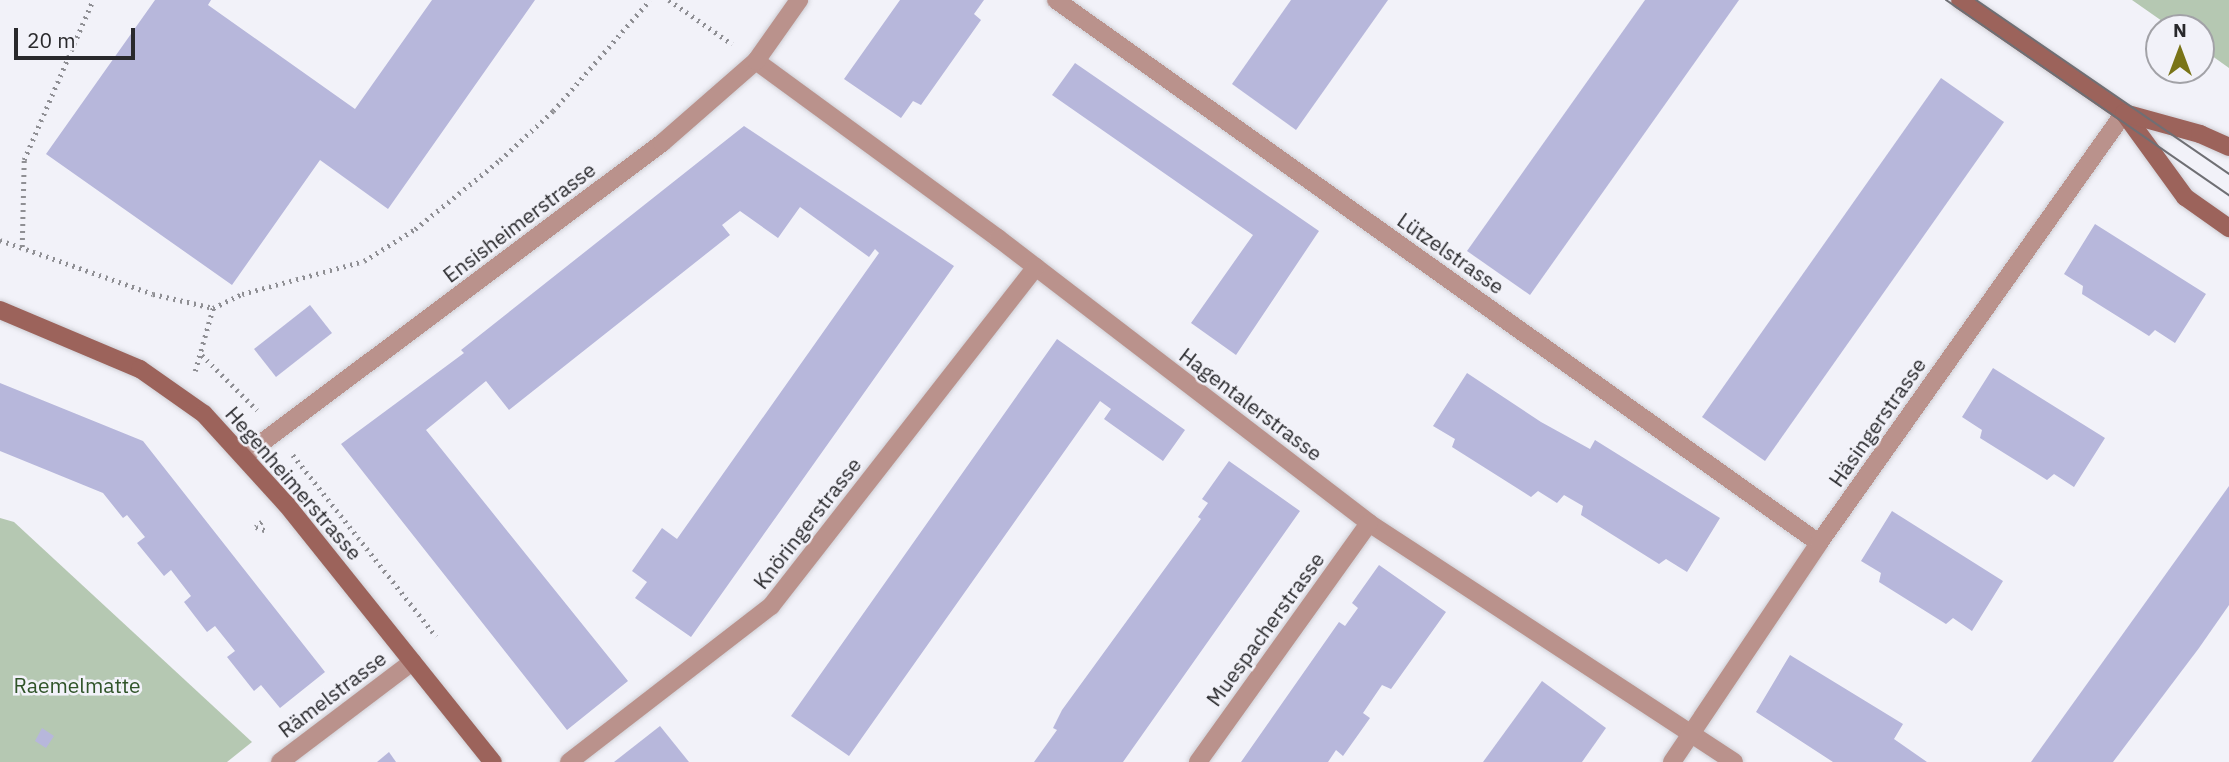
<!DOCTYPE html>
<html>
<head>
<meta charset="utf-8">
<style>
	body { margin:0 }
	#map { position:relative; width:2229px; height:762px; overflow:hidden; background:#f2f2f9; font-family:"IBM Plex Sans",sans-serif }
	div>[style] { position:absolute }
	.green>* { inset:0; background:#b5c8b2 }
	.building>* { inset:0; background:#b7b7db }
	.path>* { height:4.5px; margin-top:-2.25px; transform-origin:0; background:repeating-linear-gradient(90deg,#8f8f94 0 2px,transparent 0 7px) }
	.roads { filter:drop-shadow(0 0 2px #ceced4) drop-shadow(0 0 2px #ceced4) }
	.street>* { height:18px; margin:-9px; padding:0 9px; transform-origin:9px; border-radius:9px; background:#ba928c }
	.secondary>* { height:18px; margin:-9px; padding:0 9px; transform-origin:9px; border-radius:9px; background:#9c635b }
	.tram>* { height:2px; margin:-1px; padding:0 1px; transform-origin:1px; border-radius:1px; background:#6f6f74 }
	span { translate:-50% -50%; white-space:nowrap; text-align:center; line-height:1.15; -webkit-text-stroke:5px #f2f2f9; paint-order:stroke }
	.street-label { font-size:21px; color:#29292c }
	.park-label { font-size:21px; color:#305429 }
	.north { position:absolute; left:2145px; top:14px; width:70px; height:70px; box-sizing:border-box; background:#f2f2f9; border:2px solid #a2a2a7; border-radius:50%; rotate:0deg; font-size:19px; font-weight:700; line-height:28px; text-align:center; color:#29292c }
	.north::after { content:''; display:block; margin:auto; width:24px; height:32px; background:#797418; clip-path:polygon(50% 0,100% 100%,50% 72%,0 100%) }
	.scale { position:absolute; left:14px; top:28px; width:121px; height:32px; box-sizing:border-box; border:4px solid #29292c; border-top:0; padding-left:9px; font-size:21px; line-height:24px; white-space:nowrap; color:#29292c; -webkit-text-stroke:5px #f2f2f9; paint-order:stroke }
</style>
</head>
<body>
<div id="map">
	<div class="green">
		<i style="clip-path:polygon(2132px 0,2229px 0,2229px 68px,2201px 48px,2201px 28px,2172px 28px)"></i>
		<i style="clip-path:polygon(0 518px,14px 522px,252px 742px,227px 762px,0 762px)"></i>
	</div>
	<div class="building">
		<i style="clip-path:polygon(155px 0,211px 0,208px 5px,355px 109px,432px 0,535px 0,388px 209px,320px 160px,232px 285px,46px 154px)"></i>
		<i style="clip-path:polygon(900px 0,984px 0,974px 14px,981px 20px,921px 105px,913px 101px,901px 118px,844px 79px)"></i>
		<i style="clip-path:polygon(1291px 0,1388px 0,1296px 130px,1232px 84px)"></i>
		<i style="clip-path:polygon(1645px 0,1739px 0,1530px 295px,1467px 251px)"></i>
		<i style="clip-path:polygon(1075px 63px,1319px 231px,1236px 355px,1191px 323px,1253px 235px,1052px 95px)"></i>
		<i style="clip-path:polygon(1941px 78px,2004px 122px,1765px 461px,1702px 417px)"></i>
		<i style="clip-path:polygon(744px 126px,954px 266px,691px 637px,635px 598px,647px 582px,632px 571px,662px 528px,677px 539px,879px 253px,875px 249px,869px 257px,800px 207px,778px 238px,740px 211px,722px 225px,730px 235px,509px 410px,486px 381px,426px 430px,628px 681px,567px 730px,341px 444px,464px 353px,461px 350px)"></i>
		<i style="clip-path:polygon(2095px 224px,2206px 294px,2175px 343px,2155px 330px,2149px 336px,2082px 294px,2083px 286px,2064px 274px)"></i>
		<i style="clip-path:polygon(310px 305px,332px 333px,276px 377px,254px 349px)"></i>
		<i style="clip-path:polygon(1057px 339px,1185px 430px,1163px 461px,1104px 419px,1111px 409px,1100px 401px,849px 756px,791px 716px)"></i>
		<i style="clip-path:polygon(1993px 368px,2105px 438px,2074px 487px,2054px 474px,2047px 480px,1980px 438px,1982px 430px,1962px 417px)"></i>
		<i style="clip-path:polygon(1467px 373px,1541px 422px,1590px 449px,1595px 440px,1720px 518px,1687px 572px,1666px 559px,1659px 564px,1581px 515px,1583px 506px,1564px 495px,1557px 503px,1538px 491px,1531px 497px,1452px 447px,1455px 439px,1433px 426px)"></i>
		<i style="clip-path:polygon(0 383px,143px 441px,325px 672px,280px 708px,261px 685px,254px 691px,227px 657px,235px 651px,215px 626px,207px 632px,184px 602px,191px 596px,171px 570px,164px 576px,137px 543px,145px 537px,127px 515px,123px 518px,103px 493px,0 451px)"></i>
		<i style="clip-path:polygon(1229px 461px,1300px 511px,1123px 762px,1034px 762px,1057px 730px,1053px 728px,1062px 710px,1201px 519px,1198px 517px,1208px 503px,1202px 499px)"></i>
		<i style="clip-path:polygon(2229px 486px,2229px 605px,2199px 648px,2113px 762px,2031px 762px)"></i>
		<i style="clip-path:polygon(1892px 511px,2003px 581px,1972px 631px,1953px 618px,1946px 624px,1879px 582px,1881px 573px,1861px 561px)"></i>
		<i style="clip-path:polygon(1379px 565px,1446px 612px,1391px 689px,1382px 685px,1363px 713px,1370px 718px,1343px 756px,1336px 750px,1328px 762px,1241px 762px,1339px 622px,1345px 626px,1358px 608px,1352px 603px)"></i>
		<i style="clip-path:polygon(1790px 655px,1903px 724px,1894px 739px,1927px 762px,1833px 762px,1756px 712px)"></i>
		<i style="clip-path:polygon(1542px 681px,1606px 728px,1582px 762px,1483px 762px)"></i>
		<i style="clip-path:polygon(660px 726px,689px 762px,614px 762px)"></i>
		<i style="clip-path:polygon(42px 728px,54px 736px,46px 748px,35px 741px)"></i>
		<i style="clip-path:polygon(389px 752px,396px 762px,377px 762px)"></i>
	</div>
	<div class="path">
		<i style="left:669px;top:0;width:77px;rotate:34.9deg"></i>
		<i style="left:0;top:240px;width:162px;rotate:19.4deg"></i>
		<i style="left:153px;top:294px;width:62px;rotate:13.1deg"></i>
		<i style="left:213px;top:308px;width:32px;rotate:-26deg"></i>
		<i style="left:242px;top:294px;width:126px;rotate:-15.1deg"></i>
		<i style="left:364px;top:261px;width:60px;rotate:-32.1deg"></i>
		<i style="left:415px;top:229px;width:109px;rotate:-39.1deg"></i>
		<i style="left:500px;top:160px;width:72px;rotate:-42.8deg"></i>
		<i style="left:553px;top:111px;width:147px;rotate:-48.9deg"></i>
		<i style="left:22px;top:247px;width:87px;rotate:-88.7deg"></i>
		<i style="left:24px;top:160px;width:174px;rotate:-66.7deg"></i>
		<i style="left:202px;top:355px;width:78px;rotate:45deg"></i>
		<i style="left:195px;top:371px;width:66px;rotate:-74.1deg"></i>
		<i style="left:293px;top:455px;width:231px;rotate:51.7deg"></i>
		<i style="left:262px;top:522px;width:8px;rotate:140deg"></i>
		<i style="left:256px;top:527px;width:12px;rotate:20deg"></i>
	</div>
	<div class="roads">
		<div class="street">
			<i style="left:1056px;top:0;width:936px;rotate:35.44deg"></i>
			<i style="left:756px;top:61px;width:300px;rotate:36.2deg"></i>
			<i style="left:998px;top:238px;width:468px;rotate:37.5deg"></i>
			<i style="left:1369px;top:523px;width:436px;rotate:33.2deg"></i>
			<i style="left:244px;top:456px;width:522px;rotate:-36.83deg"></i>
			<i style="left:662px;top:143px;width:125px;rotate:-41.1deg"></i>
			<i style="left:756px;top:61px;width:75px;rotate:-54.8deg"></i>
			<i style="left:280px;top:762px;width:166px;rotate:-37.1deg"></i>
			<i style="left:569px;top:762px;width:255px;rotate:-37.7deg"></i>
			<i style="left:771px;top:606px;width:430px;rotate:-52deg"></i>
			<i style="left:1198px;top:762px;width:294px;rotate:-54.4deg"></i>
			<i style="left:1672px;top:762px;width:264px;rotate:-56.1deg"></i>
			<i style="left:1819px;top:543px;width:527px;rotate:-54.65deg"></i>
		</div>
		<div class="secondary">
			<i style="left:1960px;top:0;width:199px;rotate:34.6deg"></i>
			<i style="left:2124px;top:113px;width:104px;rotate:54deg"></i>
			<i style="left:2185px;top:197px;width:54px;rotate:35.2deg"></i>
			<i style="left:2124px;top:113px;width:79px;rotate:15.4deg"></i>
			<i style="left:2200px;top:134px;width:32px;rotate:24deg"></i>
			<i style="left:0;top:310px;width:152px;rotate:22.9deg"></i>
			<i style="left:140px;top:369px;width:78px;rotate:35.1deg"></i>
			<i style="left:204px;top:414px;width:122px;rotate:47.7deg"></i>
			<i style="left:286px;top:504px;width:331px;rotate:51.3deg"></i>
		</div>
	</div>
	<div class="tram">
		<i style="left:1946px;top:0;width:344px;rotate:34.6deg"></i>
		<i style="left:1976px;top:0;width:307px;rotate:34.5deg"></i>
	</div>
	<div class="street-label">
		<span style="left:519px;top:222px;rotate:-37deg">Ensisheimerstrasse</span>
		<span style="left:1451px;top:253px;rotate:35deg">Lützelstrasse</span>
		<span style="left:1251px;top:404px;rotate:37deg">Hagentalerstrasse</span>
		<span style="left:1877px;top:422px;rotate:-55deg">Häsingerstrasse</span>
		<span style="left:294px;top:483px;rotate:49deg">Hegenheimerstrasse</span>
		<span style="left:807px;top:523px;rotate:-52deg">Knöringerstrasse</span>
		<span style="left:1265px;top:629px;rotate:-54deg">Muespacherstrasse</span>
		<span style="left:332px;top:694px;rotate:-37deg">Rämelstrasse</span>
	</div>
	<div class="park-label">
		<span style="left:77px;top:685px">Raemelmatte</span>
	</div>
	<div class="north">N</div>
	<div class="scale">20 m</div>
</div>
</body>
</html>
